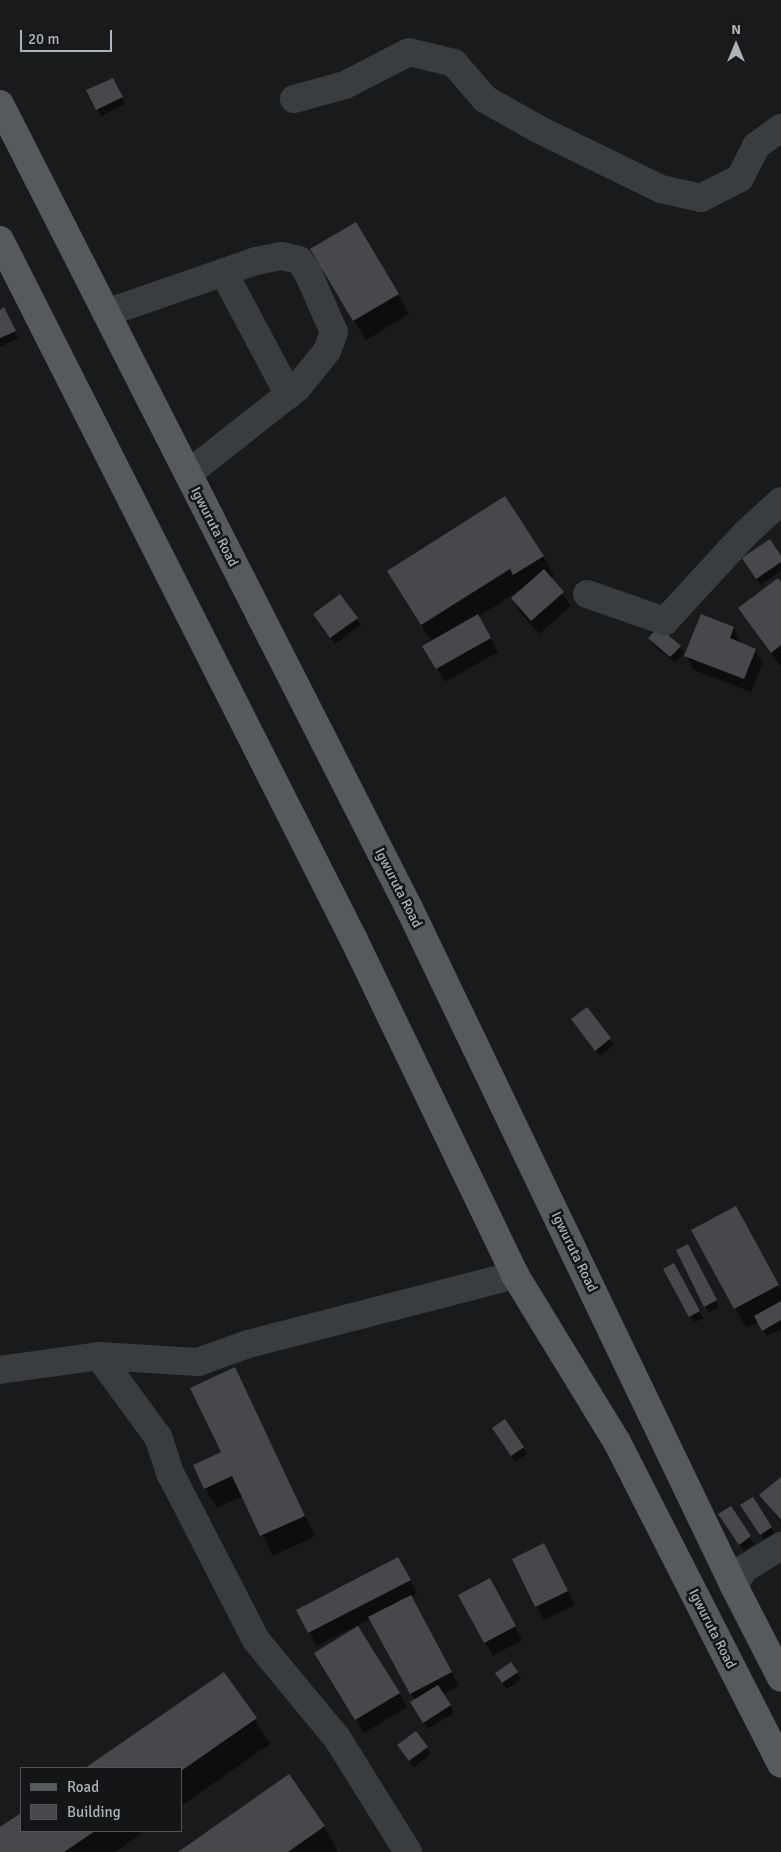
<!DOCTYPE html>
<html>
<head>
<meta charset="utf-8">
<style>
	body { margin:0 }
	#map { position:relative; width:781px; height:1852px; overflow:hidden; background:#191a1b; font-family:Signika,sans-serif }
	div>[style] { position:absolute }
	.shadow>* { inset:0; background:#0007 }
	.building>* { inset:0; background:#46484b }
	.minor>* { height:28px; margin:-14px; padding:0 14px; transform-origin:14px; border-radius:14px; background:#3a3d40 }
	.major>* { height:28px; margin:-14px; padding:0 14px; transform-origin:14px; border-radius:14px; background:#565a5f }
	span { translate:-50% -50%; white-space:nowrap; text-align:center; line-height:1.15; -webkit-text-stroke:5px #141516; paint-order:stroke }
	.street-label { font-size:14px; color:#acb3bb }
	.legend { position:absolute; left:20px; top:1767px; width:162px; height:65px; box-sizing:border-box; background:#141516; border:1px solid #515458; margin:0; padding:6px 9px; list-style:none; font-size:15px; color:#acb3bb }
	.legend li { display:flex; align-items:center; gap:10px; height:25px }
	.legend b { width:25px; border:1px solid #515458 }
	.north { position:absolute; left:711px; top:20px; width:50px; height:50px; -webkit-text-stroke:4px #141516; paint-order:stroke; rotate:0deg; font-size:14px; font-weight:700; line-height:20px; text-align:center; color:#acb3bb }
	.north::after { content:''; display:block; margin:auto; width:18px; height:22px; background:#acb3bb; clip-path:polygon(50% 0,100% 100%,50% 72%,0 100%) }
	.scale { position:absolute; left:20px; top:30px; width:92px; height:22px; box-sizing:border-box; border:2px solid #acb3bb; border-top:0; padding-left:6px; font-size:15px; line-height:18px; white-space:nowrap; color:#acb3bb; -webkit-text-stroke:4px #141516; paint-order:stroke }
</style>
</head>
<body>
<div id="map">
	<div class="shadow">
		<i style="clip-path:polygon(116px 86px,125px 104px,101px 116px,97px 109px)"></i>
		<i style="clip-path:polygon(323px 269px,398px 294px,409px 314px,366px 340px)"></i>
		<i style="clip-path:polygon(0 311px,8px 316px,18px 338px,0 347px)"></i>
		<i style="clip-path:polygon(543px 556px,554px 576px,551px 579px,571px 606px,539px 634px,520px 612px,512px 598px,518px 591px,478px 617px,498px 652px,445px 682px,424px 646px,432px 642px,400px 592px)"></i>
		<i style="clip-path:polygon(781px 558px,781px 571px,761px 585px,747px 565px)"></i>
		<i style="clip-path:polygon(781px 584px,781px 665px,780px 666px,739px 609px)"></i>
		<i style="clip-path:polygon(701px 616px,734px 628px,741px 644px,755px 650px,763px 663px,751px 692px,694px 670px,686px 656px)"></i>
		<i style="clip-path:polygon(357px 619px,361px 625px,335px 644px,318px 621px)"></i>
		<i style="clip-path:polygon(650px 639px,680px 646px,684px 653px,675px 663px,654px 645px)"></i>
		<i style="clip-path:polygon(587px 1009px,614px 1045px,600px 1056px,572px 1020px)"></i>
		<i style="clip-path:polygon(747px 1227px,781px 1290px,781px 1329px,767px 1336px,759px 1322px,746px 1328px,735px 1308px)"></i>
		<i style="clip-path:polygon(691px 1252px,719px 1307px,709px 1312px,705px 1306px)"></i>
		<i style="clip-path:polygon(674px 1265px,703px 1318px,694px 1323px,665px 1269px)"></i>
		<i style="clip-path:polygon(234px 1369px,315px 1536px,273px 1556px,243px 1496px,217px 1508px,205px 1488px,222px 1453px)"></i>
		<i style="clip-path:polygon(498px 1435px,523px 1448px,527px 1454px,515px 1462px)"></i>
		<i style="clip-path:polygon(781px 1478px,781px 1523px,761px 1495px)"></i>
		<i style="clip-path:polygon(752px 1498px,775px 1534px,765px 1541px,746px 1512px)"></i>
		<i style="clip-path:polygon(731px 1507px,754px 1544px,744px 1551px,724px 1521px)"></i>
		<i style="clip-path:polygon(544px 1545px,575px 1605px,544px 1620px,536px 1606px)"></i>
		<i style="clip-path:polygon(406px 1572px,417px 1594px,411px 1597px,459px 1686px,443px 1694px,454px 1713px,428px 1729px,412px 1703px,415px 1701px,370px 1619px,317px 1646px,298px 1610px)"></i>
		<i style="clip-path:polygon(497px 1594px,522px 1640px,493px 1656px,485px 1642px)"></i>
		<i style="clip-path:polygon(510px 1663px,521px 1679px,507px 1689px,500px 1680px)"></i>
		<i style="clip-path:polygon(324px 1667px,399px 1693px,407px 1707px,364px 1733px)"></i>
		<i style="clip-path:polygon(224px 1673px,270px 1744px,181px 1806px,181px 1768px,87px 1768px)"></i>
		<i style="clip-path:polygon(398px 1746px,427px 1747px,431px 1754px,414px 1767px)"></i>
		<i style="clip-path:polygon(21px 1814px,21px 1831px,145px 1831px,115px 1852px,0 1852px,0 1829px)"></i>
		<i style="clip-path:polygon(324px 1827px,338px 1852px,180px 1852px)"></i>
	</div>
	<div class="building">
		<i style="clip-path:polygon(113px 78px,123px 97px,96px 110px,86px 90px)"></i>
		<i style="clip-path:polygon(356px 222px,399px 294px,353px 321px,310px 249px)"></i>
		<i style="clip-path:polygon(4px 307px,16px 331px,0 338px,0 310px)"></i>
		<i style="clip-path:polygon(505px 496px,544px 556px,513px 575px,510px 569px,421px 625px,387px 571px)"></i>
		<i style="clip-path:polygon(770px 539px,781px 556px,781px 562px,756px 579px,742px 558px)"></i>
		<i style="clip-path:polygon(544px 569px,564px 592px,531px 621px,511px 598px)"></i>
		<i style="clip-path:polygon(778px 578px,781px 582px,781px 645px,771px 653px,738px 608px)"></i>
		<i style="clip-path:polygon(340px 594px,358px 618px,330px 638px,313px 614px)"></i>
		<i style="clip-path:polygon(478px 614px,491px 638px,436px 669px,422px 646px)"></i>
		<i style="clip-path:polygon(701px 614px,734px 627px,730px 638px,756px 649px,744px 679px,684px 656px)"></i>
		<i style="clip-path:polygon(659px 627px,681px 646px,670px 657px,648px 638px)"></i>
		<i style="clip-path:polygon(587px 1007px,611px 1038px,595px 1051px,571px 1019px)"></i>
		<i style="clip-path:polygon(736px 1206px,779px 1285px,734px 1309px,691px 1230px)"></i>
		<i style="clip-path:polygon(688px 1244px,717px 1300px,704px 1307px,676px 1250px)"></i>
		<i style="clip-path:polygon(674px 1263px,700px 1311px,689px 1317px,663px 1269px)"></i>
		<i style="clip-path:polygon(781px 1301px,781px 1320px,762px 1331px,754px 1316px)"></i>
		<i style="clip-path:polygon(235px 1367px,305px 1516px,260px 1536px,232px 1476px,204px 1489px,193px 1465px,221px 1452px,190px 1388px)"></i>
		<i style="clip-path:polygon(505px 1419px,524px 1447px,511px 1456px,492px 1428px)"></i>
		<i style="clip-path:polygon(781px 1477px,781px 1520px,759px 1495px)"></i>
		<i style="clip-path:polygon(753px 1497px,772px 1527px,760px 1535px,740px 1505px)"></i>
		<i style="clip-path:polygon(731px 1506px,751px 1536px,739px 1545px,718px 1514px)"></i>
		<i style="clip-path:polygon(544px 1543px,568px 1591px,535px 1607px,512px 1559px)"></i>
		<i style="clip-path:polygon(398px 1557px,411px 1580px,308px 1633px,296px 1610px)"></i>
		<i style="clip-path:polygon(490px 1578px,516px 1626px,484px 1643px,458px 1595px)"></i>
		<i style="clip-path:polygon(411px 1595px,452px 1672px,410px 1694px,368px 1617px)"></i>
		<i style="clip-path:polygon(358px 1626px,400px 1693px,355px 1720px,314px 1653px)"></i>
		<i style="clip-path:polygon(511px 1662px,518px 1672px,502px 1683px,495px 1673px)"></i>
		<i style="clip-path:polygon(224px 1672px,257px 1718px,181px 1771px,181px 1768px,85px 1768px)"></i>
		<i style="clip-path:polygon(438px 1685px,451px 1705px,423px 1723px,410px 1702px)"></i>
		<i style="clip-path:polygon(416px 1731px,428px 1747px,409px 1761px,397px 1745px)"></i>
		<i style="clip-path:polygon(289px 1774px,325px 1826px,288px 1852px,178px 1852px)"></i>
		<i style="clip-path:polygon(21px 1813px,21px 1831px,95px 1831px,64px 1852px,0 1852px,0 1827px)"></i>
	</div>
	<div class="minor">
		<i style="left:294px;top:99px;width:53px;rotate:-15.4deg"></i>
		<i style="left:345px;top:85px;width:72px;rotate:-27.3deg"></i>
		<i style="left:409px;top:52px;width:46px;rotate:13.7deg"></i>
		<i style="left:454px;top:63px;width:48px;rotate:49.3deg"></i>
		<i style="left:485px;top:99px;width:61px;rotate:29.5deg"></i>
		<i style="left:538px;top:129px;width:137px;rotate:26deg"></i>
		<i style="left:661px;top:189px;width:41px;rotate:12.7deg"></i>
		<i style="left:701px;top:198px;width:44px;rotate:-27.1deg"></i>
		<i style="left:740px;top:178px;width:36px;rotate:-63deg"></i>
		<i style="left:756px;top:146px;width:31px;rotate:-36deg"></i>
		<i style="left:224px;top:273px;width:138px;rotate:62deg"></i>
		<i style="left:106px;top:313px;width:159px;rotate:-19.1deg"></i>
		<i style="left:256px;top:261px;width:26px;rotate:-11deg"></i>
		<i style="left:282px;top:256px;width:17px;rotate:13deg"></i>
		<i style="left:299px;top:260px;width:16px;rotate:55deg"></i>
		<i style="left:308px;top:273px;width:64px;rotate:66.2deg"></i>
		<i style="left:334px;top:332px;width:20px;rotate:110deg"></i>
		<i style="left:327px;top:351px;width:46px;rotate:128.9deg"></i>
		<i style="left:298px;top:387px;width:140px;rotate:141.7deg"></i>
		<i style="left:587px;top:594px;width:83px;rotate:19.1deg"></i>
		<i style="left:665px;top:621px;width:120px;rotate:-47.4deg"></i>
		<i style="left:746px;top:533px;width:47px;rotate:-42.4deg"></i>
		<i style="left:0;top:1370px;width:100px;rotate:-8deg"></i>
		<i style="left:734px;top:1586px;width:20px;rotate:-60deg"></i>
		<i style="left:744px;top:1569px;width:44px;rotate:-31.9deg"></i>
		<i style="left:408px;top:1852px;width:134px;rotate:-121.9deg"></i>
		<i style="left:337px;top:1738px;width:127px;rotate:-129.6deg"></i>
		<i style="left:256px;top:1640px;width:188px;rotate:-117.2deg"></i>
		<i style="left:170px;top:1473px;width:38px;rotate:-108deg"></i>
		<i style="left:158px;top:1437px;width:100px;rotate:-126.1deg"></i>
		<i style="left:99px;top:1356px;width:99px;rotate:3.5deg"></i>
		<i style="left:198px;top:1362px;width:53px;rotate:-19.8deg"></i>
		<i style="left:248px;top:1344px;width:276px;rotate:-14.5deg"></i>
	</div>
	<div class="major">
		<i style="left:0;top:104px;width:902px;rotate:63.04deg"></i>
		<i style="left:409px;top:908px;width:752px;rotate:64.39deg"></i>
		<i style="left:734px;top:1586px;width:103px;rotate:62.9deg"></i>
		<i style="left:0;top:240px;width:784px;rotate:63.17deg"></i>
		<i style="left:354px;top:940px;width:372px;rotate:64.3deg"></i>
		<i style="left:515px;top:1275px;width:196px;rotate:58.6deg"></i>
		<i style="left:617px;top:1442px;width:361px;rotate:63deg"></i>
	</div>
	<div class="street-label">
		<span style="left:214px;top:527px;rotate:63deg">Igwuruta Road</span>
		<span style="left:398px;top:888px;rotate:63deg">Igwuruta Road</span>
		<span style="left:574px;top:1252px;rotate:64deg">Igwuruta Road</span>
		<span style="left:712px;top:1629px;rotate:63deg">Igwuruta Road</span>
	</div>
	<ul class="legend">
	<li><b style="height:6px;background:#565a5f"></b>Road</li>
	<li><b style="height:14px;background:#46484b"></b>Building</li>
	</ul>
	<div class="north">N</div>
	<div class="scale">20 m</div>
</div>
</body>
</html>
